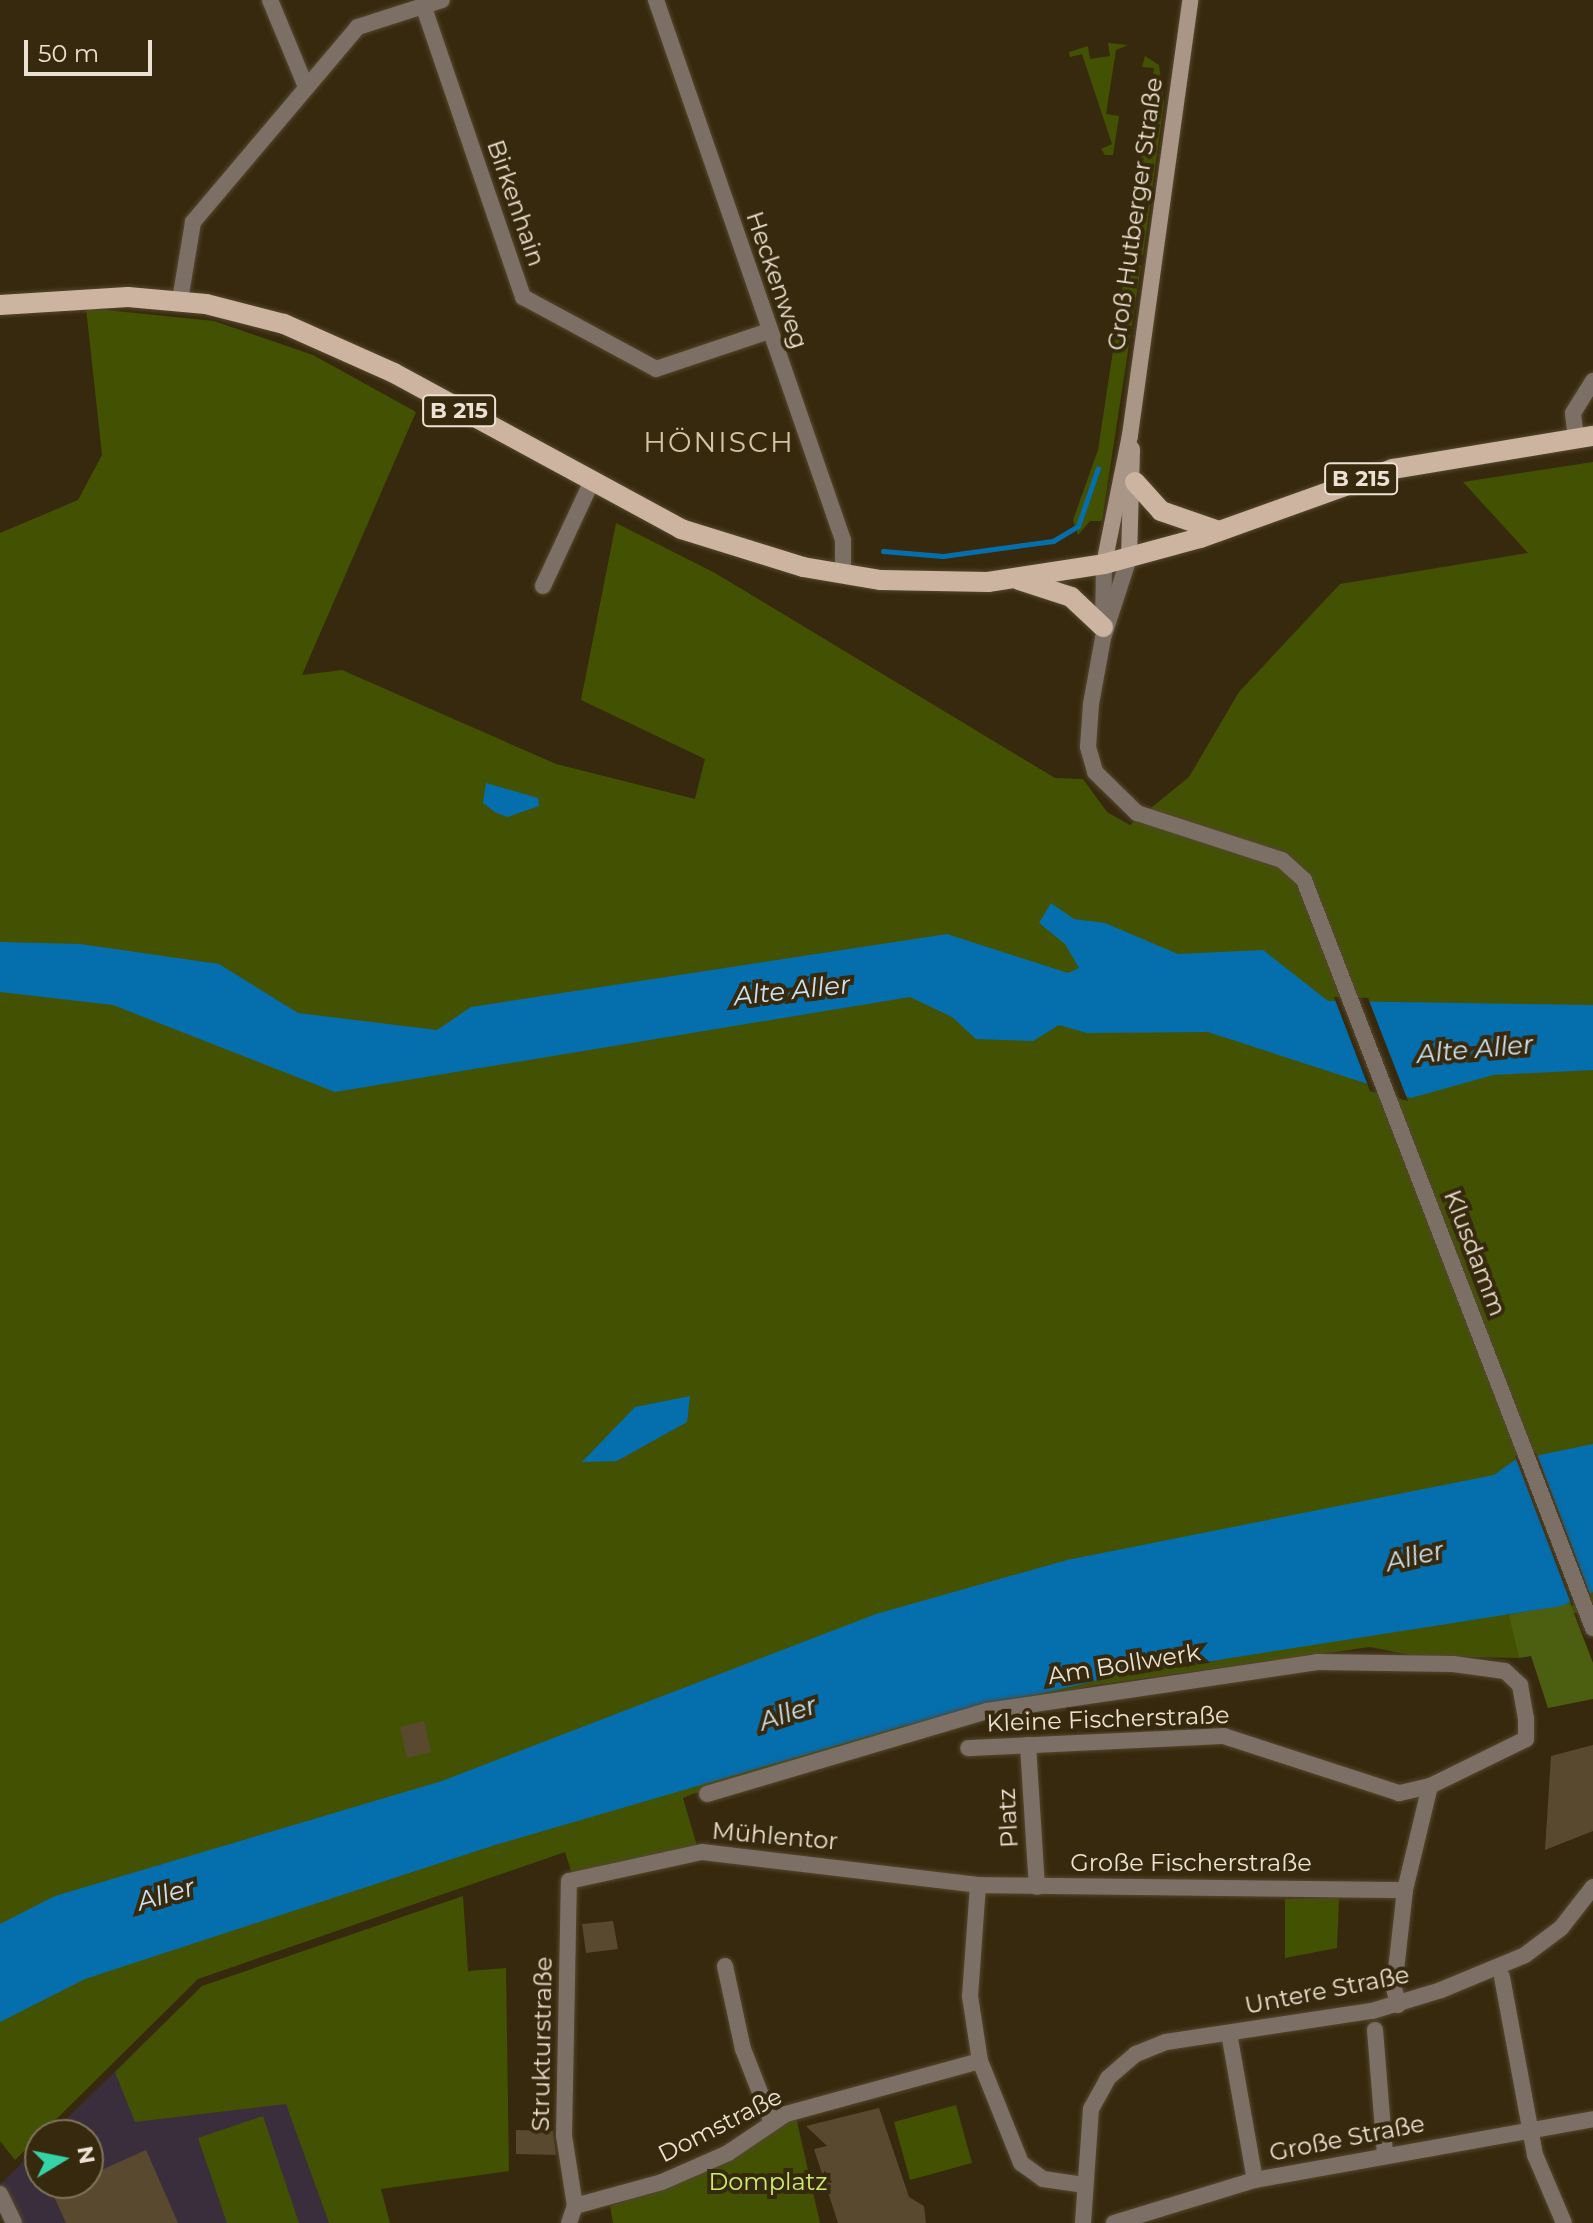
<!DOCTYPE html>
<html>
<head>
<meta charset="utf-8">
<style>
	body { margin:0 }
	#map { position:relative; width:1593px; height:2223px; overflow:hidden; background:#37290d; font-family:Montserrat,sans-serif }
	div>[style] { position:absolute }
	.education>* { inset:0; background:#3a2e3c }
	.green>* { inset:0; background:#425202 }
	.forest>* { inset:0; background:#4c5e0f }
	.water>* { inset:0; background:#056fae }
	.pier>* { inset:0; background:#37290d }
	.stream>* { height:5px; margin:-2.5px; padding:0 2.5px; transform-origin:2.5px; border-radius:2.5px; background:#056fae }
	.building>* { inset:0; background:#594a2f }
	.roads { filter:drop-shadow(0 0 2px #54472d) drop-shadow(0 0 2px #54472d) }
	.street>* { height:16px; margin:-8px; padding:0 8px; transform-origin:8px; border-radius:8px; background:#7c7066 }
	.secondary>* { height:16px; margin:-8px; padding:0 8px; transform-origin:8px; border-radius:8px; background:#a99687 }
	.primary>* { height:20px; margin:-10px; padding:0 10px; transform-origin:10px; border-radius:10px; background:#cdb4a0 }
	span { translate:-50% -50%; white-space:nowrap; text-align:center; line-height:1.15; -webkit-text-stroke:8px #37290d; paint-order:stroke }
	.shield-label span { padding:2px 6px; background:#37290d; border:2px solid; border-radius:6px; -webkit-text-stroke-width:0 }
	.shield-label { font-size:22px; color:#ebe2d3; font-weight:700 }
	.street-label { font-size:24px; color:#ebe2d3 }
	.park-label { font-size:24px; color:#cbed6f }
	.water-label { font-size:26px; color:#cee2f3; font-style:italic }
	.quarter-label { font-size:28px; color:#d4c3a4; letter-spacing:2px }
	.north { position:absolute; left:24px; top:2119px; width:80px; height:80px; box-sizing:border-box; background:#37290d; border:2px solid #7f735c; border-radius:50%; rotate:80deg; font-size:22px; font-weight:700; line-height:32px; text-align:center; color:#ebe2d3 }
	.north::after { content:''; display:block; margin:auto; width:28px; height:36px; background:#34d4a8; clip-path:polygon(50% 0,100% 100%,50% 72%,0 100%) }
	.scale { position:absolute; left:24px; top:40px; width:128px; height:36px; box-sizing:border-box; border:4px solid #ebe2d3; border-top:0; padding-left:10px; font-size:24px; line-height:28px; white-space:nowrap; color:#ebe2d3; -webkit-text-stroke:6px #37290d; paint-order:stroke }
</style>
</head>
<body>
<div id="map">
	<div class="education">
		<i style="clip-path:polygon(195px 1993px,287px 2104px,329px 2223px,18px 2223px,0 2185px,40px 2145px,40px 2183px,88px 2183px,88px 2135px,50px 2135px)"></i>
	</div>
	<div class="green">
		<i style="clip-path:polygon(1108px 43px,1128px 45px,1116px 50px,1106px 114px,1119px 116px,1113px 155px,1105px 155px,1101px 149px,1112px 144px,1082px 54px,1070px 57px,1069px 52px,1088px 46px,1090px 59px,1110px 56px)"></i>
		<i style="clip-path:polygon(1145px 56px,1159px 65px,1164px 103px,1143px 255px,1127px 252px,1154px 68px,1142px 67px)"></i>
		<i style="clip-path:polygon(1127px 258px,1141px 266px,1102px 521px,1090px 521px,1078px 535px,1073px 520px,1098px 450px)"></i>
		<i style="clip-path:polygon(86px 308px,214px 321px,313px 355px,416px 412px,302px 675px,342px 670px,556px 764px,695px 799px,705px 759px,581px 700px,616px 523px,715px 573px,1055px 778px,1083px 779px,1107px 812px,1130px 825px,1189px 777px,1239px 692px,1340px 584px,1528px 553px,1463px 482px,1593px 462px,1593px 1606px,1553px 1622px,1513px 1627px,1519px 1658px,1416px 1656px,1370px 1647px,1089px 1686px,693px 1794px,683px 1798px,697px 1846px,572px 1874px,565px 1852px,198px 1979px,15px 2160px,0 2141px,0 533px,78px 500px,102px 455px)"></i>
		<i style="clip-path:polygon(463px 1896px,468px 1971px,506px 1968px,509px 2171px,381px 2189px,390px 2223px,329px 2223px,286px 2104px,135px 2122px,115px 2072px,202px 1986px)"></i>
		<i style="clip-path:polygon(1339px 1898px,1337px 1948px,1285px 1958px,1285px 1899px)"></i>
		<i style="clip-path:polygon(956px 2105px,972px 2163px,910px 2180px,894px 2122px)"></i>
		<i style="clip-path:polygon(263px 2116px,299px 2223px,227px 2223px,198px 2138px)"></i>
		<i style="clip-path:polygon(796px 2117px,820px 2223px,613px 2223px,610px 2206px,664px 2189px)"></i>
	</div>
	<div class="forest">
		<i style="clip-path:polygon(1570px 1603px,1593px 1663px,1593px 1699px,1548px 1708px,1531px 1656px,1519px 1658px,1509px 1615px)"></i>
	</div>
	<div class="water">
		<i style="clip-path:polygon(486px 783px,538px 798px,539px 806px,507px 817px,495px 812px,483px 803px)"></i>
		<i style="clip-path:polygon(1051px 903px,1074px 919px,1105px 923px,1178px 954px,1263px 950px,1328px 1001px,1593px 1005px,1593px 1070px,1493px 1075px,1411px 1098px,1208px 1032px,1087px 1033px,1059px 1025px,1033px 1041px,976px 1039px,952px 1017px,910px 997px,335px 1092px,113px 1005px,0 992px,0 942px,80px 944px,219px 964px,298px 1013px,437px 1030px,471px 1007px,947px 934px,1068px 973px,1079px 968px,1065px 944px,1039px 923px)"></i>
		<i style="clip-path:polygon(690px 1396px,687px 1422px,617px 1461px,582px 1462px,635px 1407px)"></i>
		<i style="clip-path:polygon(1593px 1444px,1593px 1592px,1561px 1606px,1116px 1676px,900px 1727px,495px 1845px,85px 1979px,0 2022px,0 1924px,55px 1896px,442px 1781px,876px 1614px,1067px 1560px,1494px 1475px,1515px 1460px)"></i>
	</div>
	<div class="pier">
		<i style="clip-path:polygon(1334px 997px,1368px 998px,1408px 1101px,1370px 1091px)"></i>
		<i style="clip-path:polygon(1536px 1452px,1591px 1597px,1572px 1606px,1515px 1456px)"></i>
	</div>
	<div class="stream">
		<i style="left:883px;top:551px;width:60px;rotate:4.8deg"></i>
		<i style="left:943px;top:556px;width:111px;rotate:-7.8deg"></i>
		<i style="left:1053px;top:541px;width:29px;rotate:-31deg"></i>
		<i style="left:1078px;top:526px;width:61px;rotate:-71deg"></i>
	</div>
	<div class="building">
		<i style="clip-path:polygon(424px 1721px,431px 1752px,407px 1758px,400px 1727px)"></i>
		<i style="clip-path:polygon(1593px 1745px,1593px 1831px,1545px 1850px,1551px 1756px)"></i>
		<i style="clip-path:polygon(613px 1921px,618px 1949px,586px 1953px,582px 1924px)"></i>
		<i style="clip-path:polygon(879px 2108px,909px 2197px,924px 2206px,926px 2223px,838px 2223px,814px 2149px,827px 2146px,806px 2126px)"></i>
		<i style="clip-path:polygon(516px 2130px,553px 2131px,556px 2155px,516px 2154px)"></i>
		<i style="clip-path:polygon(146px 2150px,178px 2223px,66px 2223px,52px 2192px,88px 2183px,88px 2176px)"></i>
	</div>
	<div class="roads">
		<div class="street">
			<i style="left:270px;top:0;width:94px;rotate:67.5deg"></i>
			<i style="left:656px;top:0;width:571px;rotate:70.9deg"></i>
			<i style="left:843px;top:540px;width:35px;rotate:90deg"></i>
			<i style="left:423px;top:5px;width:309px;rotate:71.1deg"></i>
			<i style="left:523px;top:297px;width:151px;rotate:28.4deg"></i>
			<i style="left:656px;top:369px;width:119px;rotate:-18.6deg"></i>
			<i style="left:180px;top:300px;width:79px;rotate:-80.5deg"></i>
			<i style="left:193px;top:222px;width:255px;rotate:-49.8deg"></i>
			<i style="left:358px;top:27px;width:88px;rotate:-17.8deg"></i>
			<i style="left:1576px;top:438px;width:25px;rotate:-97deg"></i>
			<i style="left:1573px;top:413px;width:38px;rotate:-58deg"></i>
			<i style="left:1129px;top:558px;width:84px;rotate:108deg"></i>
			<i style="left:1103px;top:638px;width:67px;rotate:100.3deg"></i>
			<i style="left:1091px;top:704px;width:43px;rotate:94deg"></i>
			<i style="left:1088px;top:747px;width:26px;rotate:74deg"></i>
			<i style="left:1095px;top:772px;width:59px;rotate:44.3deg"></i>
			<i style="left:1137px;top:813px;width:152px;rotate:18deg"></i>
			<i style="left:1282px;top:860px;width:30px;rotate:42deg"></i>
			<i style="left:1304px;top:880px;width:802px;rotate:68.88deg"></i>
			<i style="left:543px;top:586px;width:111px;rotate:-65deg"></i>
			<i style="left:1103px;top:628px;width:64px;rotate:-89.1deg"></i>
			<i style="left:1028px;top:1745px;width:142px;rotate:86.4deg"></i>
			<i style="left:707px;top:1794px;width:292px;rotate:-16.5deg"></i>
			<i style="left:987px;top:1711px;width:334px;rotate:-8.4deg"></i>
			<i style="left:1317px;top:1662px;width:136px;rotate:0.8deg"></i>
			<i style="left:1453px;top:1664px;width:52px;rotate:7.7deg"></i>
			<i style="left:1505px;top:1671px;width:21px;rotate:43deg"></i>
			<i style="left:1520px;top:1685px;width:35px;rotate:80deg"></i>
			<i style="left:1526px;top:1719px;width:20px;rotate:90deg"></i>
			<i style="left:1526px;top:1739px;width:107px;rotate:153.9deg"></i>
			<i style="left:1430px;top:1786px;width:32px;rotate:167deg"></i>
			<i style="left:1399px;top:1793px;width:184px;rotate:-162deg"></i>
			<i style="left:1224px;top:1736px;width:256px;rotate:177.3deg"></i>
			<i style="left:978px;top:1885px;width:111px;rotate:94.1deg"></i>
			<i style="left:970px;top:1996px;width:66px;rotate:81.3deg"></i>
			<i style="left:980px;top:2061px;width:110px;rotate:68.1deg"></i>
			<i style="left:1021px;top:2163px;width:27px;rotate:36deg"></i>
			<i style="left:1043px;top:2179px;width:41px;rotate:8.3deg"></i>
			<i style="left:725px;top:1966px;width:85px;rotate:77.8deg"></i>
			<i style="left:743px;top:2049px;width:79px;rotate:68.6deg"></i>
			<i style="left:1502px;top:1977px;width:181px;rotate:79.5deg"></i>
			<i style="left:1535px;top:2155px;width:74px;rotate:66.9deg"></i>
			<i style="left:1398px;top:2005px;width:17px;rotate:-103deg"></i>
			<i style="left:1394px;top:1988px;width:99px;rotate:-83.6deg"></i>
			<i style="left:1405px;top:1890px;width:107px;rotate:-76.5deg"></i>
			<i style="left:1375px;top:2030px;width:125px;rotate:85.4deg"></i>
			<i style="left:1229px;top:2033px;width:149px;rotate:80deg"></i>
			<i style="left:0;top:2194px;width:32px;rotate:64deg"></i>
			<i style="left:575px;top:2206px;width:71px;rotate:-98.9deg"></i>
			<i style="left:564px;top:2136px;width:255px;rotate:-88.9deg"></i>
			<i style="left:569px;top:1881px;width:136px;rotate:-12.3deg"></i>
			<i style="left:702px;top:1852px;width:278px;rotate:6.8deg"></i>
			<i style="left:978px;top:1885px;width:427px;rotate:0.7deg"></i>
			<i style="left:575px;top:2206px;width:90px;rotate:-15.4deg"></i>
			<i style="left:662px;top:2182px;width:72px;rotate:-23.7deg"></i>
			<i style="left:728px;top:2153px;width:70px;rotate:-33.9deg"></i>
			<i style="left:786px;top:2114px;width:201px;rotate:-15.3deg"></i>
			<i style="left:569px;top:2223px;width:18px;rotate:-71deg"></i>
			<i style="left:1083px;top:2223px;width:114px;rotate:-86deg"></i>
			<i style="left:1091px;top:2109px;width:35px;rotate:-61deg"></i>
			<i style="left:1108px;top:2078px;width:37px;rotate:-41deg"></i>
			<i style="left:1136px;top:2054px;width:32px;rotate:-22deg"></i>
			<i style="left:1166px;top:2042px;width:208px;rotate:-8.6deg"></i>
			<i style="left:1372px;top:2011px;width:72px;rotate:-16.9deg"></i>
			<i style="left:1441px;top:1990px;width:91px;rotate:-22.6deg"></i>
			<i style="left:1525px;top:1955px;width:45px;rotate:-36.9deg"></i>
			<i style="left:1561px;top:1928px;width:52px;rotate:-52deg"></i>
			<i style="left:1114px;top:2223px;width:147px;rotate:-17deg"></i>
			<i style="left:1255px;top:2180px;width:343px;rotate:-10.2deg"></i>
		</div>
		<div class="secondary">
			<i style="left:1129px;top:558px;width:109px;rotate:-88.4deg"></i>
			<i style="left:1104px;top:564px;width:132px;rotate:-78.6deg"></i>
			<i style="left:1130px;top:435px;width:439px;rotate:-82.1deg"></i>
		</div>
		<div class="primary">
			<i style="left:0;top:305px;width:128px;rotate:-3.6deg"></i>
			<i style="left:128px;top:297px;width:78px;rotate:5.1deg"></i>
			<i style="left:206px;top:304px;width:81px;rotate:14.4deg"></i>
			<i style="left:284px;top:324px;width:120px;rotate:24deg"></i>
			<i style="left:394px;top:373px;width:327px;rotate:28.5deg"></i>
			<i style="left:681px;top:529px;width:128px;rotate:17.3deg"></i>
			<i style="left:803px;top:567px;width:79px;rotate:9.5deg"></i>
			<i style="left:881px;top:580px;width:107px;rotate:1.1deg"></i>
			<i style="left:988px;top:582px;width:117px;rotate:-8.8deg"></i>
			<i style="left:1104px;top:564px;width:99px;rotate:-15.2deg"></i>
			<i style="left:1200px;top:538px;width:205px;rotate:-19.7deg"></i>
			<i style="left:1393px;top:469px;width:203px;rotate:-9.4deg"></i>
			<i style="left:1135px;top:482px;width:39px;rotate:48deg"></i>
			<i style="left:1161px;top:511px;width:61px;rotate:19deg"></i>
			<i style="left:1019px;top:580px;width:55px;rotate:18.1deg"></i>
			<i style="left:1071px;top:597px;width:44px;rotate:43.2deg"></i>
		</div>
	</div>
	<div class="shield-label">
		<span style="left:459px;top:411px">B 215</span>
		<span style="left:1361px;top:479px">B 215</span>
	</div>
	<div class="street-label">
		<span style="left:516px;top:203px;rotate:71deg">Birkenhain</span>
		<span style="left:1135px;top:214px;rotate:-82deg">Groß Hutberger Straße</span>
		<span style="left:777px;top:280px;rotate:71deg">Heckenweg</span>
		<span style="left:1475px;top:1253px;rotate:69deg">Klusdamm</span>
		<span style="left:1124px;top:1664px;rotate:-9deg">Am Bollwerk</span>
		<span style="left:1108px;top:1719px;rotate:-2deg">Kleine Fischerstraße</span>
		<span style="left:1008px;top:1818px;rotate:-93deg">Platz</span>
		<span style="left:775px;top:1836px;rotate:5deg">Mühlentor</span>
		<span style="left:1191px;top:1863px">Große Fischerstraße</span>
		<span style="left:1327px;top:1990px;rotate:-11deg">Untere Straße</span>
		<span style="left:542px;top:2044px;rotate:-89deg">Strukturstraße</span>
		<span style="left:720px;top:2125px;rotate:-27deg">Domstraße</span>
		<span style="left:1347px;top:2138px;rotate:-11deg">Große Straße</span>
	</div>
	<div class="park-label">
		<span style="left:768px;top:2182px">Domplatz</span>
	</div>
	<div class="water-label">
		<span style="left:792px;top:991px;rotate:-6deg">Alte Aller</span>
		<span style="left:1475px;top:1050px;rotate:-5deg">Alte Aller</span>
		<span style="left:1415px;top:1557px;rotate:-13deg">Aller</span>
		<span style="left:788px;top:1714px;rotate:-18deg">Aller</span>
		<span style="left:166px;top:1895px;rotate:-16deg">Aller</span>
	</div>
	<div class="quarter-label">
		<span style="left:719px;top:442px">HÖNISCH</span>
	</div>
	<div class="north">N</div>
	<div class="scale">50 m</div>
</div>
</body>
</html>
